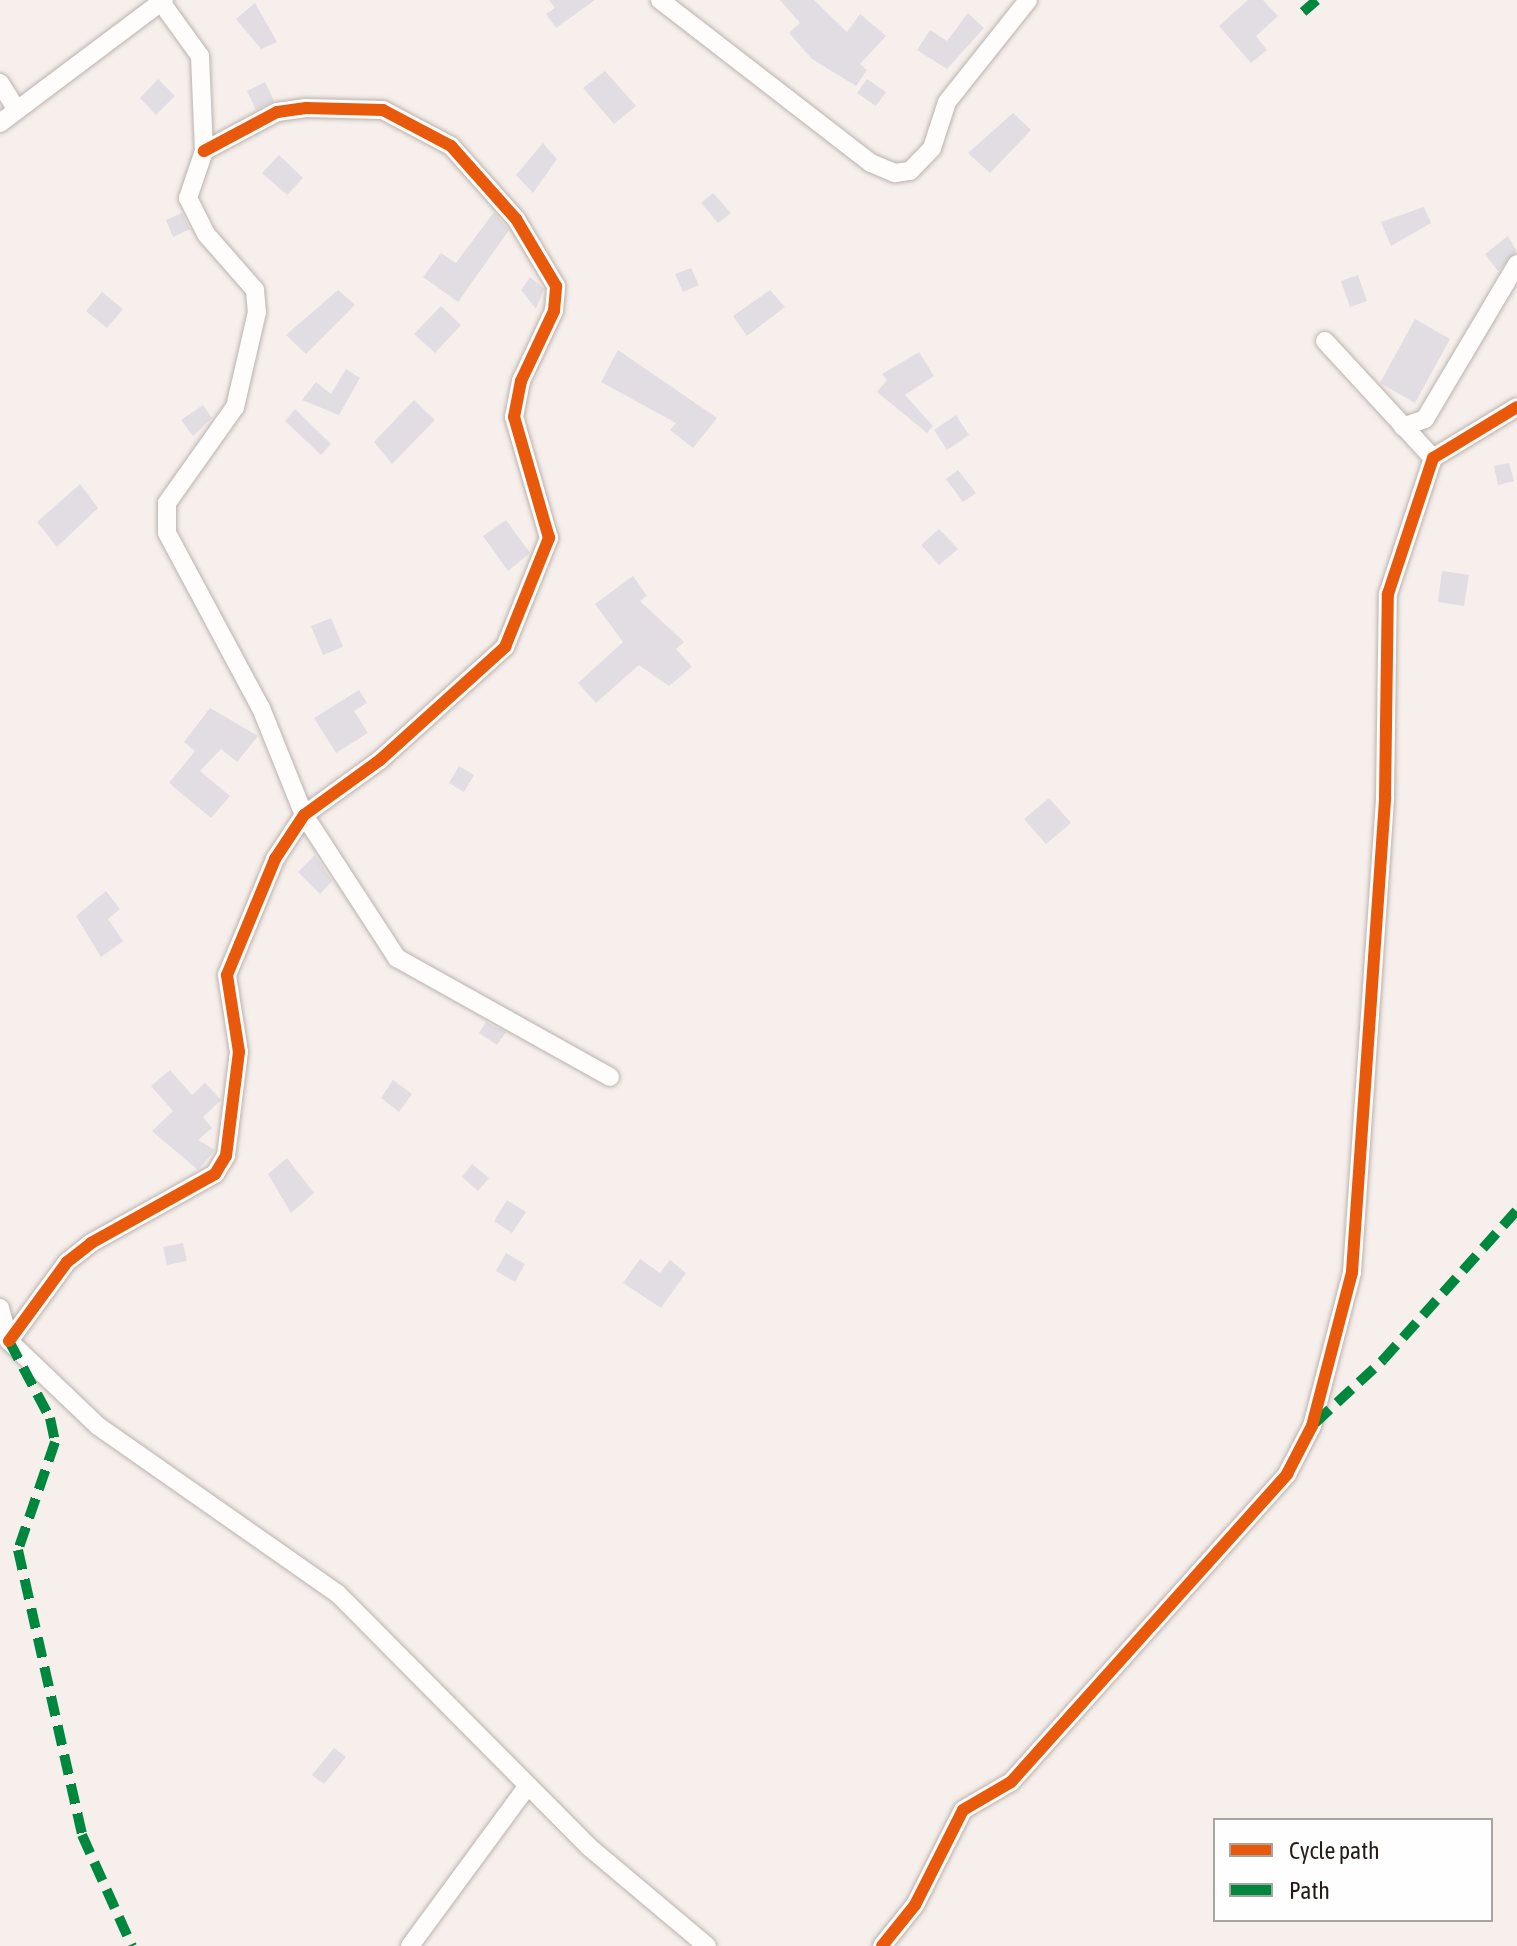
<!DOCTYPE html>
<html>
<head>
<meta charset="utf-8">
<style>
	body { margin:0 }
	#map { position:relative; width:1517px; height:1946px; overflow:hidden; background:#f7efeb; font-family:"Asap Condensed",sans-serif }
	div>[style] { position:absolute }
	.building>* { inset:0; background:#e1dde3 }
	.roads { filter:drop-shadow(0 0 2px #bab2ae) drop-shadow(0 0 2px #bab2ae) }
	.minor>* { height:18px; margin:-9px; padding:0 9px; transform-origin:9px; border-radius:9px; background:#fefdfc }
	.quiet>* { height:10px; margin-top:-5px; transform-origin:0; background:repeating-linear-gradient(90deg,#00873e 0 20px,transparent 0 30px) }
	.cycleway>* { height:12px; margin:-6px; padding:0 6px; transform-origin:6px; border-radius:6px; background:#e8590c }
	span { translate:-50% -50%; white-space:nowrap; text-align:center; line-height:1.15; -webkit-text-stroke:7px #fefefe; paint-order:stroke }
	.legend { position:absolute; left:1213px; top:1818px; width:280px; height:104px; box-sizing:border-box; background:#fefefe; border:2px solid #a7a4a2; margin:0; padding:10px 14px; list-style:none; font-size:24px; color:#251c17 }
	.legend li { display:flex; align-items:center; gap:16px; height:40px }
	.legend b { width:40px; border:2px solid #a7a4a2 }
</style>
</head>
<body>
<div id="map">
	<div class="building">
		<i style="clip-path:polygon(549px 0,595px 0,556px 28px,546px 14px,555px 8px)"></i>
		<i style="clip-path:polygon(780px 0,814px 0,847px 32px,860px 14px,886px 36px,860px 64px,867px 70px,856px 86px,812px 59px,789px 33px,800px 23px)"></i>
		<i style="clip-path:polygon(1248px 0,1263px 0,1278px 16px,1256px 36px,1267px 50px,1251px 63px,1219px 26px)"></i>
		<i style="clip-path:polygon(255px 3px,277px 42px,261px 49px,236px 19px)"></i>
		<i style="clip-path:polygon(968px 13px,984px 28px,947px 69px,917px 50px,930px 30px,947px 41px)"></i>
		<i style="clip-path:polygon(605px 71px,636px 106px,614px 124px,583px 88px)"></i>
		<i style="clip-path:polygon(158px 79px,175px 96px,156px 115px,140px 98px)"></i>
		<i style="clip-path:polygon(867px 79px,886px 92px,876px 106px,857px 93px)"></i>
		<i style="clip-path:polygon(265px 82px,274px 101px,256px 110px,247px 91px)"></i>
		<i style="clip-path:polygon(1013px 113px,1031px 130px,990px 173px,968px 153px)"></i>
		<i style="clip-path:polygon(543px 143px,557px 159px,533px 193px,516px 175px)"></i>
		<i style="clip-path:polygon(279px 155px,303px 178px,287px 195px,262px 173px)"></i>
		<i style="clip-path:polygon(713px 193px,731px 213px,718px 223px,701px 203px)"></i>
		<i style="clip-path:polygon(1424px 207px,1431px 223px,1391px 246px,1381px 222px)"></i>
		<i style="clip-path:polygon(494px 212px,509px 230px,458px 302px,423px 277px,441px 253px,456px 263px)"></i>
		<i style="clip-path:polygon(182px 213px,190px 229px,173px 237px,166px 220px)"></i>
		<i style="clip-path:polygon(1508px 236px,1517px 252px,1498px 271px,1485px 254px)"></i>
		<i style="clip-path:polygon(691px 268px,699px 285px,683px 292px,675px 274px)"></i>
		<i style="clip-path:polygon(1358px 275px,1367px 301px,1350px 307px,1341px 281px)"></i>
		<i style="clip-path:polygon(530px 277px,544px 289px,536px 309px,521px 290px)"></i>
		<i style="clip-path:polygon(338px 290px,355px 305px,306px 354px,286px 335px)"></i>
		<i style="clip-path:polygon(770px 290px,785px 307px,747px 336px,733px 316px)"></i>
		<i style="clip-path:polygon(102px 292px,123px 309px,107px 328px,86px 311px)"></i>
		<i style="clip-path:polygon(441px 306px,461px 325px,435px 353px,414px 334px)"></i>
		<i style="clip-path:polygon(1415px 319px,1450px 339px,1415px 403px,1380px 383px)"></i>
		<i style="clip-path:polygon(618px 350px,717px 418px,693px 448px,670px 430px,676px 423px,601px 382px)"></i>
		<i style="clip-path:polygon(919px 352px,934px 376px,905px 395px,933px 426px,927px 433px,877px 392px,887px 380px,882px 374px)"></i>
		<i style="clip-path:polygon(346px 369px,360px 378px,339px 415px,302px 400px,316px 382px,331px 394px)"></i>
		<i style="clip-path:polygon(414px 400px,435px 420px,392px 464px,374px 442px)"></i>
		<i style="clip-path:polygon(203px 405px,212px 418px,193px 436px,181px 420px)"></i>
		<i style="clip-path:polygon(295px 409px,331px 444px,321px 455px,285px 421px)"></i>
		<i style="clip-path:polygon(956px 415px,969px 435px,947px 450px,934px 430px)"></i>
		<i style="clip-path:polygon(1509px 463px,1514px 481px,1498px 485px,1494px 466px)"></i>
		<i style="clip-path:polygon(958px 470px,976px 493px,963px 502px,946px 479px)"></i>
		<i style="clip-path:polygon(80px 484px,98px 508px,57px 547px,37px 522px)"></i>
		<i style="clip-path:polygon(506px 520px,530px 553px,508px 571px,483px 536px)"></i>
		<i style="clip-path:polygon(939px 529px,958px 549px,939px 565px,921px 545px)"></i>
		<i style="clip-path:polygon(1442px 571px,1469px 575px,1464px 606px,1438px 602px)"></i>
		<i style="clip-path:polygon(633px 576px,647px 596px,640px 601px,684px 642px,676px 649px,692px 667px,669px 686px,639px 665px,596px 703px,578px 683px,623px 642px,595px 604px)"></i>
		<i style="clip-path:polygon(331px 618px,343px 647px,323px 655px,311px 626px)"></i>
		<i style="clip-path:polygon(359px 690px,367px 703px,354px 711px,368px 733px,336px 753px,314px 718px)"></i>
		<i style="clip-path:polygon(210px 708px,258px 736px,237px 762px,221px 749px,200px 771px,230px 796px,211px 818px,169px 783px,195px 751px,184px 742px)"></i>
		<i style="clip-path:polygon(459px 766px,474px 775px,464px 792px,449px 783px)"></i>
		<i style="clip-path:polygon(1049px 798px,1071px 823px,1046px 844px,1024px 819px)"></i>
		<i style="clip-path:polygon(315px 855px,332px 881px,320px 894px,298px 872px)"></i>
		<i style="clip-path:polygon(106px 891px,120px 909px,108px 919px,123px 941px,101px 957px,76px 916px)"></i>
		<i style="clip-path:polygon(486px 1022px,506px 1032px,497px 1045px,479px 1033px)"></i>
		<i style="clip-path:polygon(170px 1070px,192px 1095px,205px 1083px,221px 1100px,203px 1117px,212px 1128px,198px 1140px,215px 1150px,198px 1170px,152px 1131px,173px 1111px,151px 1086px)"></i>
		<i style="clip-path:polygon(393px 1080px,412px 1094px,399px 1112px,381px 1098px)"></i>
		<i style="clip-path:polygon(287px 1158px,314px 1193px,291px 1213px,268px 1174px)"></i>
		<i style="clip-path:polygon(472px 1164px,489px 1178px,478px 1191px,462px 1177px)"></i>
		<i style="clip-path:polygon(507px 1200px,526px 1212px,512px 1233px,494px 1221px)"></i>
		<i style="clip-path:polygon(183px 1243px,187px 1261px,167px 1265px,163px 1247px)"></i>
		<i style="clip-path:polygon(506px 1253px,525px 1264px,515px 1282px,496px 1271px)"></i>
		<i style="clip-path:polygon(640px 1259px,660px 1273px,670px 1260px,686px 1273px,661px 1308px,623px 1283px)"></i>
		<i style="clip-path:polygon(334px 1748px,346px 1757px,324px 1784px,312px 1775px)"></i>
	</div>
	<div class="roads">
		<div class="minor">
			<i style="left:660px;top:0;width:267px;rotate:37.7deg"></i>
			<i style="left:871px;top:163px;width:26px;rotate:23deg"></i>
			<i style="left:895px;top:173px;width:15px;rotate:-8deg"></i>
			<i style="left:910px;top:171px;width:32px;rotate:-46deg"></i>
			<i style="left:932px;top:148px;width:48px;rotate:-71.9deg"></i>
			<i style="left:947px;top:102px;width:130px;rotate:-51.5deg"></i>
			<i style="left:161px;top:2px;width:67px;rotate:54.2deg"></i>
			<i style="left:200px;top:56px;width:95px;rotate:87.6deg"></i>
			<i style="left:204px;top:151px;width:50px;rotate:108.8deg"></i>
			<i style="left:188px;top:198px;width:40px;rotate:63.4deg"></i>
			<i style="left:206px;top:234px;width:74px;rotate:48.8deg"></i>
			<i style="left:255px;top:290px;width:22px;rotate:85deg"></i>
			<i style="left:257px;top:312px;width:98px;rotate:103deg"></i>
			<i style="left:235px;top:407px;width:118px;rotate:125.3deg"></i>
			<i style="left:167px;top:503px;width:30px;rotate:90deg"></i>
			<i style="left:167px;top:533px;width:199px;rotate:61.8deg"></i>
			<i style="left:261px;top:708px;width:115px;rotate:68.1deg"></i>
			<i style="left:304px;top:815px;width:171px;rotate:57deg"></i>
			<i style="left:397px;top:958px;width:244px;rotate:29.2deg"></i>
			<i style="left:0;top:83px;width:32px;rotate:58deg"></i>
			<i style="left:0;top:123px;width:205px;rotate:-36.9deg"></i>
			<i style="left:1325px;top:341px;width:159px;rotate:47.3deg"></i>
			<i style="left:1403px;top:427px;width:23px;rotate:-20deg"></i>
			<i style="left:1425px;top:419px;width:180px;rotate:-59.3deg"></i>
			<i style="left:0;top:1308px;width:34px;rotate:75deg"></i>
			<i style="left:9px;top:1341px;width:123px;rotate:43.7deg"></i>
			<i style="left:98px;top:1426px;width:293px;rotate:35deg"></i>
			<i style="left:338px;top:1594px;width:356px;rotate:45.2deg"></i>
			<i style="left:589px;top:1847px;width:154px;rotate:40deg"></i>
			<i style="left:9px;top:1341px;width:98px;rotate:-53.7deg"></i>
			<i style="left:67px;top:1262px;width:31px;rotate:-38deg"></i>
			<i style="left:91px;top:1243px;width:142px;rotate:-29.1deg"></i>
			<i style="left:215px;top:1174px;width:21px;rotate:-59deg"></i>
			<i style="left:226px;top:1156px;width:105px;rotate:-82.9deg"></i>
			<i style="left:239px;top:1052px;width:78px;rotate:-98.9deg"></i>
			<i style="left:227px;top:975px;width:126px;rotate:-67.5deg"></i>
			<i style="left:275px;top:859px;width:53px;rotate:-56.6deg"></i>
			<i style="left:304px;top:815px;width:94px;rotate:-35.9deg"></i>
			<i style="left:380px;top:760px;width:169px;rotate:-42.1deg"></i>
			<i style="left:505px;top:647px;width:118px;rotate:-68deg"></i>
			<i style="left:549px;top:538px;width:126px;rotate:-106.1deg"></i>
			<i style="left:514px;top:417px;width:37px;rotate:-79deg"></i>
			<i style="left:521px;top:381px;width:77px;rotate:-64.8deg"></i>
			<i style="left:554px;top:311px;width:25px;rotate:-85deg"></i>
			<i style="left:556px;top:286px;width:78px;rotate:-120.8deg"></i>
			<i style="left:516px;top:219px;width:98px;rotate:-131.7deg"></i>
			<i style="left:451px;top:146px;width:77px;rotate:-152.1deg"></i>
			<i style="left:383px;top:110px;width:77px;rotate:-178.5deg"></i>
			<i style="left:306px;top:108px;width:29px;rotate:172deg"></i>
			<i style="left:277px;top:112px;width:83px;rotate:151.9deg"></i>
			<i style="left:410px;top:1946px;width:197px;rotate:-53.7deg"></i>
			<i style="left:882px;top:1946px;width:53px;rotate:-51.2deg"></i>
			<i style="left:915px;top:1905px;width:106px;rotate:-63.2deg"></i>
			<i style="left:963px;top:1810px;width:56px;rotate:-30.3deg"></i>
			<i style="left:1011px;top:1782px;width:414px;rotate:-48.1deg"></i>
			<i style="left:1287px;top:1474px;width:54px;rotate:-62.5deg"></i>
			<i style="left:1312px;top:1426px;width:159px;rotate:-75.4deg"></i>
			<i style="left:1352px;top:1272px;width:476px;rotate:-86deg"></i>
			<i style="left:1385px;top:797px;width:203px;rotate:-89.2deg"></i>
			<i style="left:1388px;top:594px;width:143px;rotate:-71.7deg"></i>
			<i style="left:1433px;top:458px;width:98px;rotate:-31.3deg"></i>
		</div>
	</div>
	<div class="quiet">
		<i style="left:1303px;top:12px;width:18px;rotate:-41deg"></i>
		<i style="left:9px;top:1341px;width:87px;rotate:62deg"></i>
		<i style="left:50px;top:1418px;width:25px;rotate:78deg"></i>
		<i style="left:55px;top:1442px;width:114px;rotate:108.9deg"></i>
		<i style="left:18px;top:1550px;width:292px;rotate:77.3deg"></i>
		<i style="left:82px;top:1835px;width:122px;rotate:65.8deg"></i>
		<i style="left:1315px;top:1423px;width:93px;rotate:-42.8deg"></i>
		<i style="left:1383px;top:1360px;width:201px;rotate:-48.2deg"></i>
	</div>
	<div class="cycleway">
		<i style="left:9px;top:1341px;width:98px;rotate:-53.7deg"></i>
		<i style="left:67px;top:1262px;width:31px;rotate:-38deg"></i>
		<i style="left:91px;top:1243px;width:142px;rotate:-29.1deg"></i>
		<i style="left:215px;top:1174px;width:21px;rotate:-59deg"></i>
		<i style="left:226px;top:1156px;width:105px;rotate:-82.9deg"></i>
		<i style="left:239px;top:1052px;width:78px;rotate:-98.9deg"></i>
		<i style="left:227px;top:975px;width:126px;rotate:-67.5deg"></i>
		<i style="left:275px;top:859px;width:53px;rotate:-56.6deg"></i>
		<i style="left:304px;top:815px;width:94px;rotate:-35.9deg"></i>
		<i style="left:380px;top:760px;width:169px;rotate:-42.1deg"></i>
		<i style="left:505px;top:647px;width:118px;rotate:-68deg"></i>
		<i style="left:549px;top:538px;width:126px;rotate:-106.1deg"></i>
		<i style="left:514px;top:417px;width:37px;rotate:-79deg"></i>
		<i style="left:521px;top:381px;width:77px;rotate:-64.8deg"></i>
		<i style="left:554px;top:311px;width:25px;rotate:-85deg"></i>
		<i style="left:556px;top:286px;width:78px;rotate:-120.8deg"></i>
		<i style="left:516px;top:219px;width:98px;rotate:-131.7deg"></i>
		<i style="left:451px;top:146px;width:77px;rotate:-152.1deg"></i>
		<i style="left:383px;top:110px;width:77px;rotate:-178.5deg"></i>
		<i style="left:306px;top:108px;width:29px;rotate:172deg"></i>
		<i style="left:277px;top:112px;width:83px;rotate:151.9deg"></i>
		<i style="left:882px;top:1946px;width:53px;rotate:-51.2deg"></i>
		<i style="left:915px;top:1905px;width:106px;rotate:-63.2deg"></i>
		<i style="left:963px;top:1810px;width:56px;rotate:-30.3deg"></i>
		<i style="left:1011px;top:1782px;width:414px;rotate:-48.1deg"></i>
		<i style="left:1287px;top:1474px;width:54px;rotate:-62.5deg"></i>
		<i style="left:1312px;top:1426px;width:159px;rotate:-75.4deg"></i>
		<i style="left:1352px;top:1272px;width:476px;rotate:-86deg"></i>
		<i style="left:1385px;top:797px;width:203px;rotate:-89.2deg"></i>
		<i style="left:1388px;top:594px;width:143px;rotate:-71.7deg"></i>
		<i style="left:1433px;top:458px;width:98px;rotate:-31.3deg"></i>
	</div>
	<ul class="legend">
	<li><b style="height:10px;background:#e8590c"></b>Cycle path</li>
	<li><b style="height:10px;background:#00873e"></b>Path</li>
	</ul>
</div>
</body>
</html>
